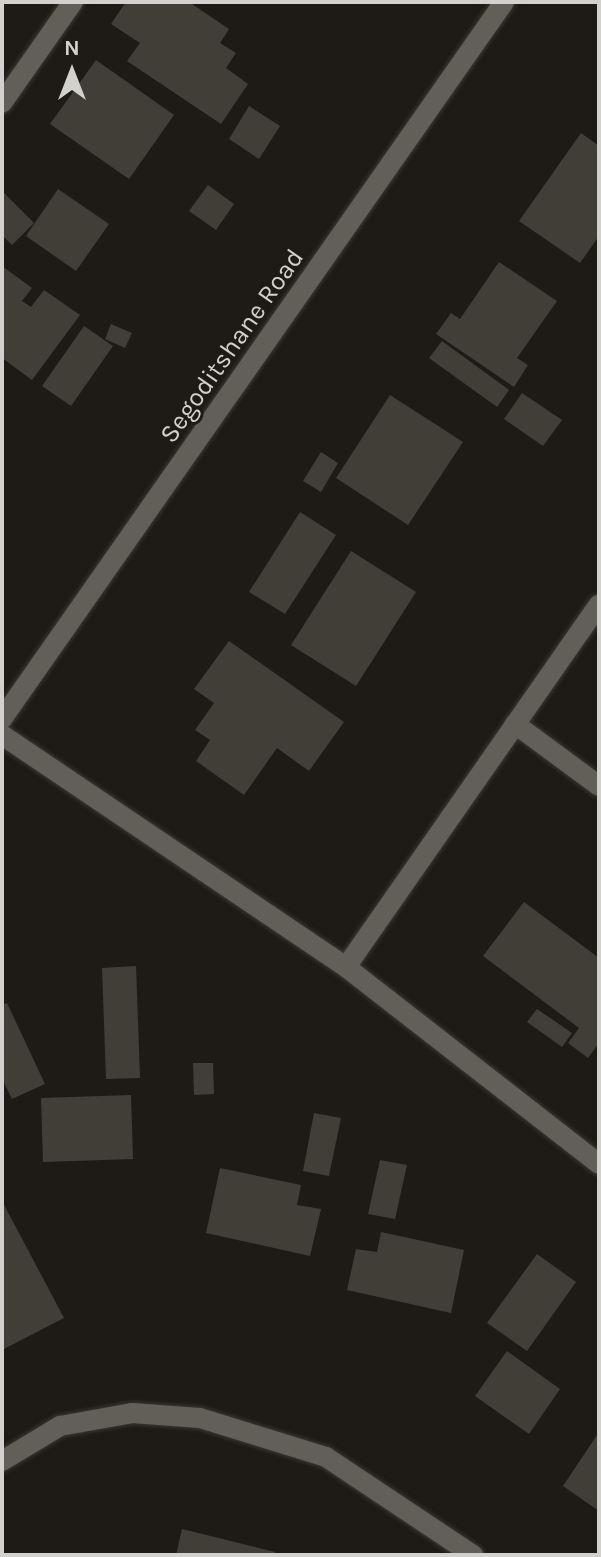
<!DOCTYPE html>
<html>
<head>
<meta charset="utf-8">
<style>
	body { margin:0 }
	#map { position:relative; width:601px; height:1557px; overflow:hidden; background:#1e1b16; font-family:Karla,sans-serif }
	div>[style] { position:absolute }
	.building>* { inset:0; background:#413e38 }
	.roads { filter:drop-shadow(0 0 2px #393733) drop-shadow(0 0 2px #393733) }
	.minor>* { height:20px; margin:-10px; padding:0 10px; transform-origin:10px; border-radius:10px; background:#625f59 }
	span { translate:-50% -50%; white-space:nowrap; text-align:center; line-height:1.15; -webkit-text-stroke:6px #1e1b16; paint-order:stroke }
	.street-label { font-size:26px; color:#d3d1cd }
	.frame { position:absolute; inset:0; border:4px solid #d3d1cd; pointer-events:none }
	.north { position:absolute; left:32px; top:32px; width:80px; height:80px; -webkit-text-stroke:6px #1e1b16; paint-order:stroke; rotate:0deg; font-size:22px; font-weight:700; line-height:32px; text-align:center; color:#d3d1cd }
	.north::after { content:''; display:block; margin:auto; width:28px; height:36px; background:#d3d1cd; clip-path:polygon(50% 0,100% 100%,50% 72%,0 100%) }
</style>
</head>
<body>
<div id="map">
	<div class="building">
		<i style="clip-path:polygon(126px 2px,189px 2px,229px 29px,220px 43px,236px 53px,226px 68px,248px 84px,221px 124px,127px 61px,140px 43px,111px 24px)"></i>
		<i style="clip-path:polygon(96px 60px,174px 115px,129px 179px,50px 124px)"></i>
		<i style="clip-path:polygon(249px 106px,280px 126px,259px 159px,229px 139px)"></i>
		<i style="clip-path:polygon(581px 133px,599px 146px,599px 236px,580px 263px,519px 221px)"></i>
		<i style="clip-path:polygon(208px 185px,234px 204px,216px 230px,189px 211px)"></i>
		<i style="clip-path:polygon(58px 189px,109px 224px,76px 271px,26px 236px)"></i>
		<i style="clip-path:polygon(4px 193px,34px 223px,12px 245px,2px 235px)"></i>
		<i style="clip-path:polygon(499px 262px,557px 301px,517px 358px,528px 365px,514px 387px,436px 334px,451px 313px,460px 319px)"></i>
		<i style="clip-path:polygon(2px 266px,32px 288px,22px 301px,31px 307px,44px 290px,80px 315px,32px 380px,2px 358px)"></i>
		<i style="clip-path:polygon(111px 324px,132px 333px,125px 348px,105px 339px)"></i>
		<i style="clip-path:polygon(84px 326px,113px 346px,71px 406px,42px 386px)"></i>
		<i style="clip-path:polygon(442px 341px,509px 390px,497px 407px,429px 358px)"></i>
		<i style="clip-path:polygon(522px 393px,562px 420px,543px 446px,504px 419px)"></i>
		<i style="clip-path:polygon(390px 395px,463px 442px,408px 525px,336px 478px)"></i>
		<i style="clip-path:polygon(321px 452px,338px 463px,321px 492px,303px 481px)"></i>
		<i style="clip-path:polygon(300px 512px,336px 535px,285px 614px,249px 592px)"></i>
		<i style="clip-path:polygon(351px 551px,416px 592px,356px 686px,291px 645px)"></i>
		<i style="clip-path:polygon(229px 641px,344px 722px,309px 771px,277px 748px,244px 795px,196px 761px,210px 740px,195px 730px,214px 703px,194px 689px)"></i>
		<i style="clip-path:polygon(524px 902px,599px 958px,599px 1043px,588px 1058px,568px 1043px,579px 1028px,483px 956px)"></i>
		<i style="clip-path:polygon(136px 966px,140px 1078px,106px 1079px,102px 968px)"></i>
		<i style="clip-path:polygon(7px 1003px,45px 1084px,12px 1099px,2px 1079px,2px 1005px)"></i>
		<i style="clip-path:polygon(537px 1009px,572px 1033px,562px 1047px,527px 1022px)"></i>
		<i style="clip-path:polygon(193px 1063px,213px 1063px,214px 1094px,194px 1095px)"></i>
		<i style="clip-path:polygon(131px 1095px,133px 1159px,43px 1162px,41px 1098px)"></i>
		<i style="clip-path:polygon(314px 1113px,341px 1118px,329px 1176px,303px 1171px)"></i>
		<i style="clip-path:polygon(380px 1160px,407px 1165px,395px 1219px,368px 1214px)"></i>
		<i style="clip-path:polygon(220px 1168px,301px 1185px,297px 1205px,321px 1209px,310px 1256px,206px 1233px)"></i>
		<i style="clip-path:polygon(2px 1201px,64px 1318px,2px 1350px)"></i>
		<i style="clip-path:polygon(381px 1232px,464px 1250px,451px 1313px,347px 1290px,356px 1249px,377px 1252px)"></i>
		<i style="clip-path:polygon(537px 1254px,576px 1282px,527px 1351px,487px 1323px)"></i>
		<i style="clip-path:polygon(507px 1351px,560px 1389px,529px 1434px,475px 1396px)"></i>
		<i style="clip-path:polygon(599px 1432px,599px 1507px,596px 1509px,563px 1486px)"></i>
		<i style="clip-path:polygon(182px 1529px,275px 1552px,274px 1555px,176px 1555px)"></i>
	</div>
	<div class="roads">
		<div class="minor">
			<i style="left:2px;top:103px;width:123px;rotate:-54.9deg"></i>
			<i style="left:2px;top:719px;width:875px;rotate:-55deg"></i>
			<i style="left:515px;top:724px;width:104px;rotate:36.4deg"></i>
			<i style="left:2px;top:735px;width:415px;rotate:34deg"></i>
			<i style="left:346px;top:967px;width:321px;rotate:37.9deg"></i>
			<i style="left:346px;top:967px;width:442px;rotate:-55.1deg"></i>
			<i style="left:2px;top:1461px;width:68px;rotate:-31.1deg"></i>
			<i style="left:60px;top:1426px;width:73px;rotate:-10.2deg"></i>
			<i style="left:132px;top:1413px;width:68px;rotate:4.2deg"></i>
			<i style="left:200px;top:1418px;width:132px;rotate:17.2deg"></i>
			<i style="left:326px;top:1457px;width:177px;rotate:33.7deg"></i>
		</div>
	</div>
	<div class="street-label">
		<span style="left:232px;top:346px;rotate:-55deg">Segoditshane Road</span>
	</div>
	<div class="frame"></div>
	<div class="north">N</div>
</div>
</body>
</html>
